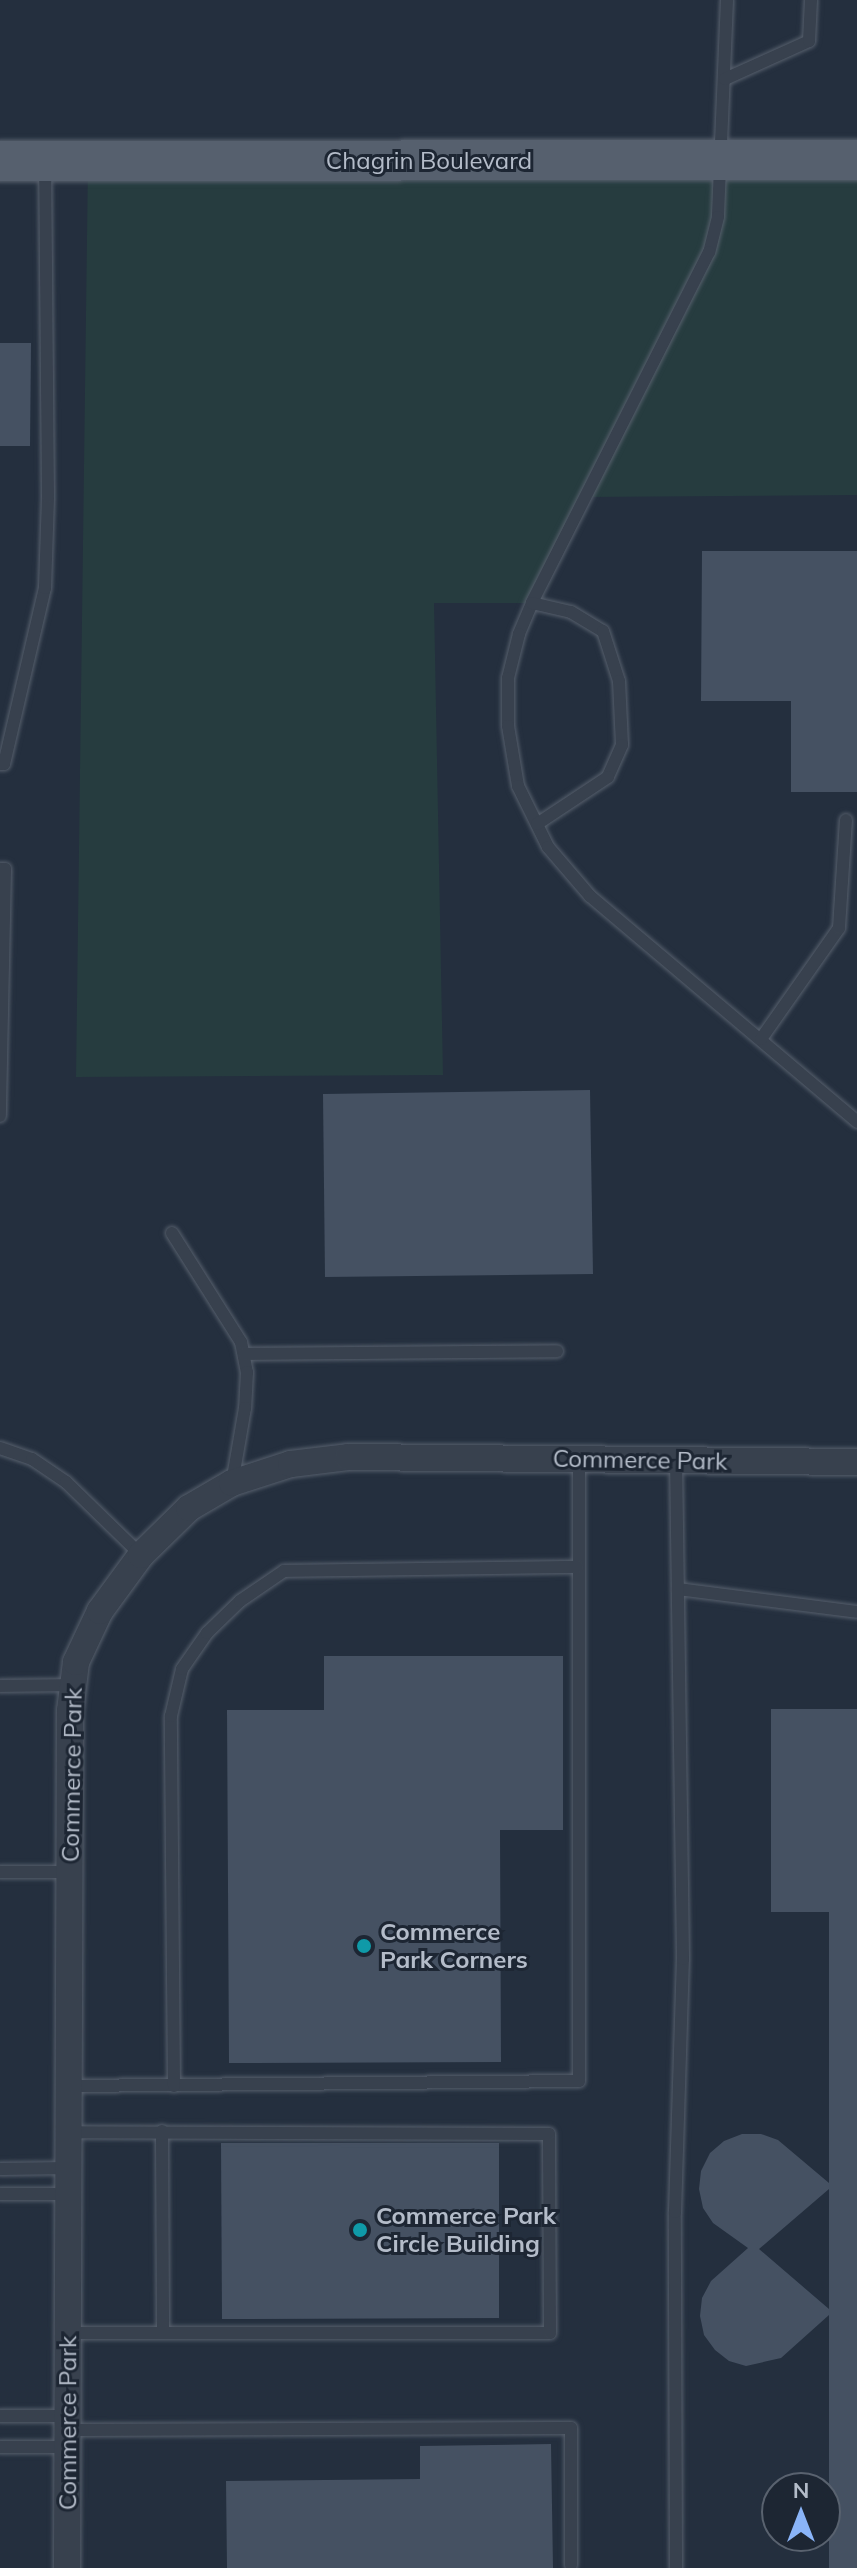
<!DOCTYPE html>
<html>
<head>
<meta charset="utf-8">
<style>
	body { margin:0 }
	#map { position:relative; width:857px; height:2568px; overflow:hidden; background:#242f3e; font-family:Mulish,sans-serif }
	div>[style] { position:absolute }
	.green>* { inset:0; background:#263c3f }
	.building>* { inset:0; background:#455162 }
	.roads { filter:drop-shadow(0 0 2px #565f6c) drop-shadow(0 0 2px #565f6c) }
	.service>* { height:12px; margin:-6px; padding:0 6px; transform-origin:6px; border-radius:6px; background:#38414e }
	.minor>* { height:26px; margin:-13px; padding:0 13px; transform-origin:13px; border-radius:13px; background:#38414e }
	.primary>* { height:40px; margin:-20px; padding:0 20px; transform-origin:20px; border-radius:20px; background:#56606e }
	.dots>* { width:22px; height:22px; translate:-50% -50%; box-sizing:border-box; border:4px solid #1d2633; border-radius:50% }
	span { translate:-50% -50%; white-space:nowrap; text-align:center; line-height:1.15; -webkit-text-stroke:6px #1d2633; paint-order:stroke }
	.street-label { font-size:24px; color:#b4bcc9 }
	.poi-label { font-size:24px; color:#b4bcc9; font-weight:700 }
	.left { translate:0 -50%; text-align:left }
	.north { position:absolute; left:761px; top:2472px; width:80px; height:80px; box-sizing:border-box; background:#1d2633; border:2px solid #59626f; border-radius:50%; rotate:0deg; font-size:22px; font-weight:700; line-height:32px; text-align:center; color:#b4bcc9 }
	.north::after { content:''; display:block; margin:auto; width:28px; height:36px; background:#8ab4f8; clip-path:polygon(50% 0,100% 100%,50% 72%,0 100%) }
</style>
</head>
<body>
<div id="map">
	<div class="green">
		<i style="clip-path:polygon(857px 160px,857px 495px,585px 497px,532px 603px,434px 603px,443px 1075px,76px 1077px,88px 161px)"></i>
	</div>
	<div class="building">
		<i style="clip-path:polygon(0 343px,31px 343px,30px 446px,0 446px)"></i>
		<i style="clip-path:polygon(702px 551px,857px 551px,857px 792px,791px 792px,791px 701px,701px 701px)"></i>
		<i style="clip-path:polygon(590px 1090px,593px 1274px,325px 1277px,323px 1094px)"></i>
		<i style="clip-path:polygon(324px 1656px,563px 1656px,563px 1830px,500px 1830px,501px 2062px,229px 2063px,227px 1710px,324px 1710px)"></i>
		<i style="clip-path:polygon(evenodd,771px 1709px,857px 1709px,857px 2568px,829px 2568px,829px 2315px,781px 2358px,746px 2366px,729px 2361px,715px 2350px,704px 2335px,700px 2316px,702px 2298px,711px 2281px,748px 2248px,713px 2223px,703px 2208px,699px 2189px,701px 2171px,710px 2153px,724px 2141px,742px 2134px,761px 2134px,778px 2140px,829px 2183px,829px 1912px,771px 1912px,771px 1709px,829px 2189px,829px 2309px,759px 2249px,829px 2189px)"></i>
		<i style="clip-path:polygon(221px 2143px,499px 2143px,499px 2318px,222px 2319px)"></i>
		<i style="clip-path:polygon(551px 2444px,553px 2568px,227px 2568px,226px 2481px,420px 2479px,420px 2446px)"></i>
	</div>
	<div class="roads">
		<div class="service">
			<i style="left:727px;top:0;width:217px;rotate:92.4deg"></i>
			<i style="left:718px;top:217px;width:36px;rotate:104deg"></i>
			<i style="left:709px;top:252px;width:393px;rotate:116.8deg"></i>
			<i style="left:532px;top:603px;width:34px;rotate:113deg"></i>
			<i style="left:519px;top:634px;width:45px;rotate:104deg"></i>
			<i style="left:508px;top:678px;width:48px;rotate:90deg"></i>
			<i style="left:508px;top:726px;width:61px;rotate:80.5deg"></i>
			<i style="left:518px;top:786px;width:68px;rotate:63.8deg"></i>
			<i style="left:548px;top:847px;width:65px;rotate:49.4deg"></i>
			<i style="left:590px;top:896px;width:350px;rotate:40.2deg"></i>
			<i style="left:725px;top:79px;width:92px;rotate:-24.3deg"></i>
			<i style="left:809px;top:41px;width:41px;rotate:-87.2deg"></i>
			<i style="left:532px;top:603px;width:40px;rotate:13deg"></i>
			<i style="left:571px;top:612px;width:37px;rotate:31deg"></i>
			<i style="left:603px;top:631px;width:52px;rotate:72.3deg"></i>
			<i style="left:619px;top:681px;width:64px;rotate:87.3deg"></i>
			<i style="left:622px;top:745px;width:35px;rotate:114deg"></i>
			<i style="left:608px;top:777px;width:85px;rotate:146.5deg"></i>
			<i style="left:0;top:764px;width:4px"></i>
			<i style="left:4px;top:764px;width:181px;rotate:-76.9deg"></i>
			<i style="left:45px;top:588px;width:91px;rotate:-88.1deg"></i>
			<i style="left:48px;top:497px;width:329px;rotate:-90.5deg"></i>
			<i style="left:0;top:869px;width:5px"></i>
			<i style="left:5px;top:869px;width:247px;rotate:91.2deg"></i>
			<i style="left:761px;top:1039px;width:136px;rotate:-54.9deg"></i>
			<i style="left:839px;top:928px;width:108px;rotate:-86.3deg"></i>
			<i style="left:172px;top:1233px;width:129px;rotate:57.7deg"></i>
			<i style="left:241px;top:1342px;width:31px;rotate:79deg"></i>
			<i style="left:247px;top:1372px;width:36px;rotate:93deg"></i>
			<i style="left:245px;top:1408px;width:76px;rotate:99.8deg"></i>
			<i style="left:244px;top:1354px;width:313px;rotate:-0.5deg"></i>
			<i style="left:0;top:1448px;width:34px;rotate:19deg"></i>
			<i style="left:32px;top:1459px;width:41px;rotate:34.1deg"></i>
			<i style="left:66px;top:1482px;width:105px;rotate:44.2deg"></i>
			<i style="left:678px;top:1589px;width:180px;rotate:7.3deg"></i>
			<i style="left:0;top:1686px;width:73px;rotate:-0.8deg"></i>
			<i style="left:0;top:1872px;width:69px"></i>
			<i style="left:69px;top:2086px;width:510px;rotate:-0.56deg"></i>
			<i style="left:579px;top:2081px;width:621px;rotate:-90deg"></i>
			<i style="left:174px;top:2086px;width:370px;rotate:-90.5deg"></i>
			<i style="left:171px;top:1716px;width:48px;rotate:-76.8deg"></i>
			<i style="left:182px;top:1669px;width:44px;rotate:-55.2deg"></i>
			<i style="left:207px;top:1633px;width:46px;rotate:-44.1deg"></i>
			<i style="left:240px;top:1601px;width:53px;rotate:-34.3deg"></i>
			<i style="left:284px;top:1571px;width:294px;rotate:-0.8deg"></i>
			<i style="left:162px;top:2131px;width:202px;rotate:89.7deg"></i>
			<i style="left:0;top:2169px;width:68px;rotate:-0.8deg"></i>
			<i style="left:0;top:2194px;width:68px"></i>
			<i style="left:68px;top:2333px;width:482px"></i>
			<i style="left:550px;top:2333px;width:199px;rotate:-90.3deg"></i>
			<i style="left:549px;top:2134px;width:481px;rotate:-179.8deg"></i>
			<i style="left:0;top:2416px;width:68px"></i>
			<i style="left:68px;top:2430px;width:503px;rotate:-0.23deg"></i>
			<i style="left:571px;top:2428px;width:137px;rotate:90deg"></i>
			<i style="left:0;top:2447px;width:68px"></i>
			<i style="left:676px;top:2568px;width:356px;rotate:-90.2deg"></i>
			<i style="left:675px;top:2212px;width:253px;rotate:-88.2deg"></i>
			<i style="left:683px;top:1959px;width:498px;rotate:-90.8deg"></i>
		</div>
		<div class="minor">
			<i style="left:67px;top:2568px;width:857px;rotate:-89.8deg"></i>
			<i style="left:70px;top:1711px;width:49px;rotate:-83deg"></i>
			<i style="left:76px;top:1662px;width:56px;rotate:-64.8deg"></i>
			<i style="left:100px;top:1611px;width:69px;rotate:-53.8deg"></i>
			<i style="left:141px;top:1555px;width:67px;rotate:-44.4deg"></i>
			<i style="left:189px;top:1508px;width:50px;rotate:-30.2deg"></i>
			<i style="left:232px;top:1483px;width:62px;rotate:-17.9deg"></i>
			<i style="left:291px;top:1464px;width:57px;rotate:-7deg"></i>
			<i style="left:348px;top:1457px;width:509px;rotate:0.56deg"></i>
		</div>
		<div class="primary">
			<i style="left:0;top:161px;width:857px;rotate:-0.07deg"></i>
		</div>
	</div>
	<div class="dots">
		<i style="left:364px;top:1946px;background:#0f9aa8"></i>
		<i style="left:360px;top:2230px;background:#0f9aa8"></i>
	</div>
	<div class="street-label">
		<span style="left:429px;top:161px">Chagrin Boulevard</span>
		<span style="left:640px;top:1460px;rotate:1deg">Commerce Park</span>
		<span style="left:72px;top:1775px;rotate:-89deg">Commerce Park</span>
		<span style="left:68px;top:2423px;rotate:-90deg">Commerce Park</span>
	</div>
	<div class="poi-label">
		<span class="left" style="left:380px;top:1946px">Commerce<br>Park Corners</span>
		<span class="left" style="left:376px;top:2230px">Commerce Park<br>Circle Building</span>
	</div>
	<div class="north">N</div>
</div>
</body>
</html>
